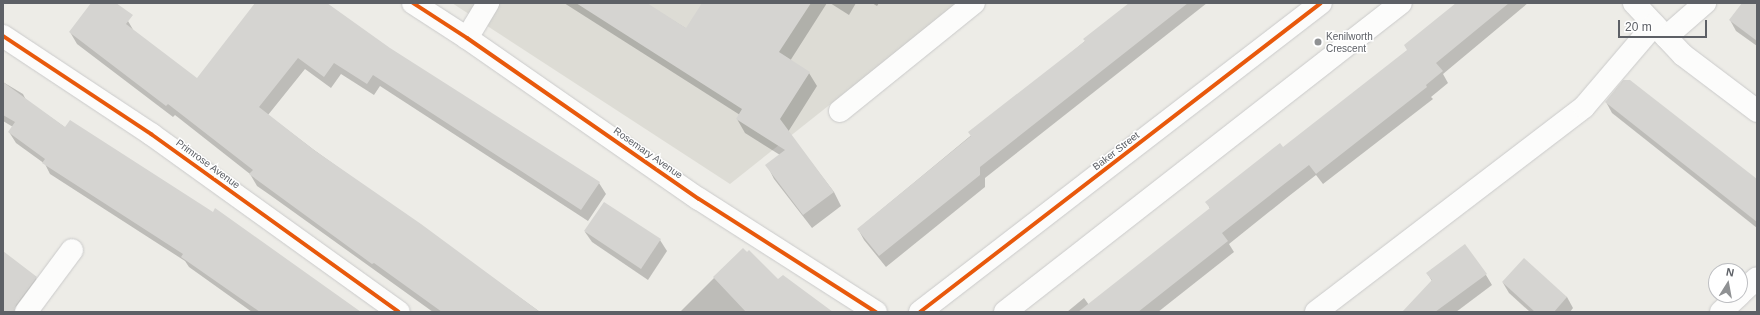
<!DOCTYPE html>
<html>
<head>
<meta charset="utf-8">
<style>
	body { margin:0 }
	#map { position:relative; width:1760px; height:315px; overflow:hidden; background:#edece7; font-family:Arial,sans-serif }
	div>[style] { position:absolute }
	.education>* { inset:0; background:#dddcd5 }
	.shadow>* { inset:0; background:#0003 }
	.building>* { inset:0; background:#d5d4d1 }
	.roads { filter:drop-shadow(0 0 1px #cacaca) drop-shadow(0 0 1px #cacaca) }
	.minor>* { height:22px; margin:-11px; padding:0 11px; transform-origin:11px; border-radius:11px; background:#fcfcfb }
	.cycleway>* { height:4px; margin:-2px; padding:0 2px; transform-origin:2px; border-radius:2px; background:#e8590c }
	.dots>* { width:11px; height:11px; translate:-50% -50%; box-sizing:border-box; border:2px solid #fff; border-radius:50% }
	span { translate:-50% -50%; white-space:nowrap; text-align:center; line-height:1.15; -webkit-text-stroke:3px #fff; paint-order:stroke }
	.poi-label { font-size:10px; color:#5d6066 }
	.left { translate:0 -50%; text-align:left }
	.street-label { font-size:10px; color:#5d6066 }
	.frame { position:absolute; inset:0; border:4px solid #5d6066; pointer-events:none }
	.north { position:absolute; left:1708px; top:263px; width:40px; height:40px; box-sizing:border-box; background:#fff; border:1px solid #bebfc2; border-radius:50%; rotate:11deg; font-size:11px; font-weight:700; line-height:16px; text-align:center; color:#5d6066 }
	.north::after { content:''; display:block; margin:auto; width:14px; height:18px; background:#8f9193; clip-path:polygon(50% 0,100% 100%,50% 72%,0 100%) }
	.scale { position:absolute; left:1618px; top:20px; width:89px; height:18px; box-sizing:border-box; border:2px solid #5d6066; border-top:0; padding-left:5px; font-size:12px; line-height:14px; white-space:nowrap; color:#5d6066; -webkit-text-stroke:3px #fff; paint-order:stroke }
</style>
</head>
<body>
<div id="map">
	<div class="education">
		<i style="clip-path:polygon(452px 3px,958px 3px,730px 184px)"></i>
	</div>
	<div class="shadow">
		<i style="clip-path:polygon(92px 3px,104px 3px,128px 21px,135px 33px,197px 80px,256px 5px,253px 3px,323px 3px,389px 49px,599px 183px,606px 194px,588px 221px,380px 86px,374px 95px,341px 74px,331px 88px,305px 69px,268px 115px,314px 150px,540px 312px,433px 312px,270px 195px,257px 186px,250px 174px,175px 115px,173px 117px,77px 44px,70px 32px)"></i>
		<i style="clip-path:polygon(564px 3px,645px 3px,687px 29px,704px 3px,827px 3px,790px 61px,809px 73px,817px 86px,788px 132px,834px 192px,841px 206px,812px 228px,774px 179px,767px 165px,780px 155px,745px 133px,737px 119px,740px 115px)"></i>
		<i style="clip-path:polygon(830px 3px,856px 3px,849px 15px)"></i>
		<i style="clip-path:polygon(872px 3px,879px 3px,877px 6px)"></i>
		<i style="clip-path:polygon(1131px 3px,1207px 3px,985px 178px,985px 187px,886px 267px,864px 240px,858px 229px)"></i>
		<i style="clip-path:polygon(1457px 3px,1528px 3px,1443px 74px,1448px 83px,1431px 97px,1433px 99px,1323px 184px,1316px 175px,1289px 196px,1229px 244px,1234px 252px,1158px 312px,1067px 312px,1084px 298px,1089px 305px,1210px 209px,1207px 202px,1283px 149px,1408px 50px)"></i>
		<i style="clip-path:polygon(1743px 3px,1757px 3px,1757px 46px,1736px 31px,1730px 20px)"></i>
		<i style="clip-path:polygon(3px 82px,23px 94px,26px 100px,66px 128px,359px 312px,252px 312px,189px 267px,185px 261px,50px 174px,45px 164px,16px 143px,9px 132px,13px 127px,3px 121px)"></i>
		<i style="clip-path:polygon(1606px 102px,1757px 181px,1757px 228px,1612px 113px)"></i>
		<i style="clip-path:polygon(604px 203px,660px 240px,667px 251px,648px 280px,592px 242px,585px 232px)"></i>
		<i style="clip-path:polygon(743px 249px,778px 280px,831px 312px,680px 312px)"></i>
		<i style="clip-path:polygon(3px 252px,36px 278px,44px 291px,28px 312px,3px 312px)"></i>
		<i style="clip-path:polygon(1427px 273px,1486px 275px,1492px 285px,1456px 312px,1403px 312px,1432px 281px)"></i>
		<i style="clip-path:polygon(1503px 283px,1567px 297px,1573px 308px,1570px 312px,1530px 312px,1509px 293px)"></i>
	</div>
	<div class="building">
		<i style="clip-path:polygon(91px 3px,116px 3px,133px 15px,126px 24px,197px 78px,255px 3px,327px 3px,390px 48px,600px 182px,581px 210px,373px 75px,367px 84px,334px 63px,324px 77px,298px 58px,259px 107px,314px 150px,421px 224px,540px 312px,442px 312px,374px 263px,372px 264px,249px 174px,253px 170px,168px 104px,166px 106px,69px 32px)"></i>
		<i style="clip-path:polygon(576px 3px,647px 3px,686px 28px,702px 3px,811px 3px,779px 52px,810px 72px,780px 119px,834px 192px,803px 215px,765px 165px,785px 150px,736px 119px,742px 109px)"></i>
		<i style="clip-path:polygon(1129px 3px,1188px 3px,980px 167px,980px 175px,879px 256px,857px 229px,971px 136px,968px 132px,1085px 41px,1083px 39px)"></i>
		<i style="clip-path:polygon(1456px 3px,1509px 3px,1436px 63px,1443px 71px,1426px 85px,1427px 87px,1316px 174px,1309px 165px,1283px 185px,1222px 233px,1228px 241px,1138px 312px,1078px 312px,1210px 208px,1205px 202px,1280px 143px,1283px 147px,1407px 50px,1404px 45px)"></i>
		<i style="clip-path:polygon(1742px 3px,1757px 3px,1757px 41px,1729px 20px)"></i>
		<i style="clip-path:polygon(1623px 80px,1630px 80px,1757px 179px,1757px 222px,1605px 102px)"></i>
		<i style="clip-path:polygon(3px 82px,65px 127px,70px 120px,213px 212px,215px 208px,361px 312px,260px 312px,181px 257px,183px 254px,42px 163px,45px 159px,8px 132px,15px 122px,3px 115px)"></i>
		<i style="clip-path:polygon(604px 202px,661px 239px,641px 269px,584px 231px)"></i>
		<i style="clip-path:polygon(1465px 244px,1487px 274px,1435px 312px,1402px 312px,1432px 280px,1426px 273px)"></i>
		<i style="clip-path:polygon(743px 248px,747px 252px,749px 250px,778px 279px,783px 275px,833px 312px,746px 312px,713px 277px)"></i>
		<i style="clip-path:polygon(3px 251px,37px 277px,16px 305px,14px 312px,3px 312px)"></i>
		<i style="clip-path:polygon(1524px 258px,1567px 297px,1554px 312px,1535px 312px,1502px 282px)"></i>
	</div>
	<div class="roads">
		<div class="minor">
			<i style="left:413px;top:3px;width:64px;rotate:32.9deg"></i>
			<i style="left:467px;top:38px;width:282px;rotate:34.8deg"></i>
			<i style="left:699px;top:199px;width:210px;rotate:32.6deg"></i>
			<i style="left:1634px;top:3px;width:71px;rotate:46.7deg"></i>
			<i style="left:1683px;top:55px;width:93px;rotate:37.1deg"></i>
			<i style="left:3px;top:36px;width:178px;rotate:33.5deg"></i>
			<i style="left:151px;top:134px;width:305px;rotate:35.7deg"></i>
			<i style="left:1666px;top:37px;width:52px;rotate:-41.1deg"></i>
			<i style="left:467px;top:38px;width:41px;rotate:-59deg"></i>
			<i style="left:840px;top:111px;width:172px;rotate:-38.9deg"></i>
			<i style="left:1740px;top:294px;width:23px;rotate:-43deg"></i>
			<i style="left:26px;top:312px;width:77px;rotate:-53.4deg"></i>
			<i style="left:920px;top:312px;width:506px;rotate:-37.62deg"></i>
			<i style="left:1005px;top:312px;width:502px;rotate:-37.97deg"></i>
			<i style="left:1316px;top:312px;width:337px;rotate:-37.4deg"></i>
			<i style="left:1584px;top:107px;width:108px;rotate:-49.5deg"></i>
			<i style="left:1721px;top:312px;width:25px;rotate:-43deg"></i>
		</div>
	</div>
	<div class="cycleway">
		<i style="left:413px;top:3px;width:64px;rotate:32.9deg"></i>
		<i style="left:467px;top:38px;width:282px;rotate:34.8deg"></i>
		<i style="left:699px;top:199px;width:210px;rotate:32.6deg"></i>
		<i style="left:3px;top:36px;width:178px;rotate:33.5deg"></i>
		<i style="left:151px;top:134px;width:305px;rotate:35.7deg"></i>
		<i style="left:920px;top:312px;width:506px;rotate:-37.62deg"></i>
	</div>
	<div class="dots">
		<i style="left:1318px;top:42px;background:#8f9193"></i>
	</div>
	<div class="poi-label">
		<span class="left" style="left:1326px;top:42px">Kenilworth<br>Crescent</span>
	</div>
	<div class="street-label">
		<span style="left:1116px;top:151px;rotate:-38deg">Baker Street</span>
		<span style="left:648px;top:153px;rotate:35deg">Rosemary Avenue</span>
		<span style="left:208px;top:164px;rotate:36deg">Primrose Avenue</span>
	</div>
	<div class="frame"></div>
	<div class="north">N</div>
	<div class="scale">20 m</div>
</div>
</body>
</html>
